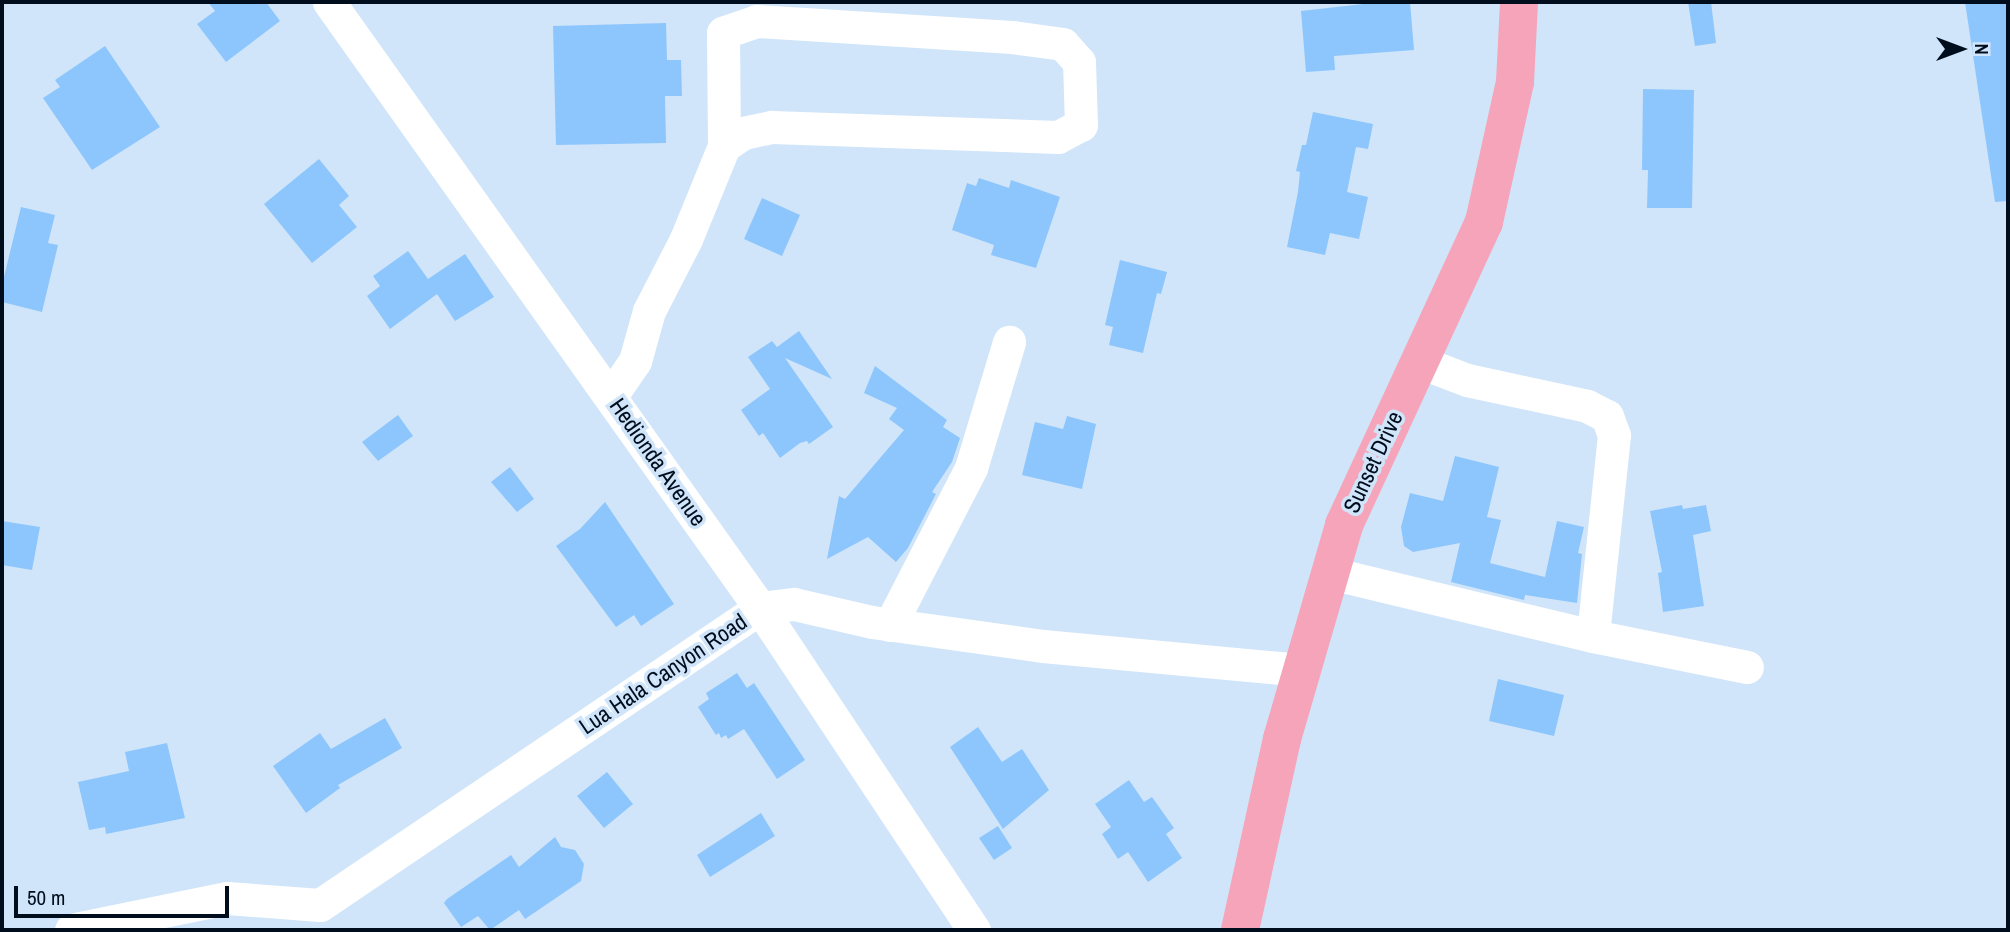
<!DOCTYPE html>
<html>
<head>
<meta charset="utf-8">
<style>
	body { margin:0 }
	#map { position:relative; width:2010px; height:932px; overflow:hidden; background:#d0e5f9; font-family:"Archivo Narrow",sans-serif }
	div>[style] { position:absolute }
	.building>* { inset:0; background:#8dc6fc }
	.minor>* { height:33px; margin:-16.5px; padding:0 16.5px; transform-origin:16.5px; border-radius:16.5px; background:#fff }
	.major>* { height:38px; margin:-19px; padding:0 19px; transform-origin:19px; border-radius:19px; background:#f5a4b9 }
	span { translate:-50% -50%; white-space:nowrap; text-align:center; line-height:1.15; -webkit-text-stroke:7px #d0e5f9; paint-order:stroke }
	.street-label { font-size:23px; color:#000d1d }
	.frame { position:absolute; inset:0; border:4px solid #000d1d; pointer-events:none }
	.north { position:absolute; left:1926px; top:14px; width:70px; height:70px; -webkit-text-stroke:5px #d0e5f9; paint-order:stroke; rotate:90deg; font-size:19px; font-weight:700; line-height:28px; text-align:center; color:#000d1d }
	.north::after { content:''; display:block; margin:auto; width:24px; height:32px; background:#000d1d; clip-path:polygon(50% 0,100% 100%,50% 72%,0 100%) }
	.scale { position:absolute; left:14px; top:886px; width:215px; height:32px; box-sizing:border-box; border:4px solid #000d1d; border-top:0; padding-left:9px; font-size:21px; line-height:24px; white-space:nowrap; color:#000d1d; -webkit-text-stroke:5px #d0e5f9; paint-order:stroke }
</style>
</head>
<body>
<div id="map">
	<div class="building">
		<i style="clip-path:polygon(208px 2px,266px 2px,280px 21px,226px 62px,197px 24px,215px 11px)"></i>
		<i style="clip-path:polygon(1410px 2px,1414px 50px,1334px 56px,1335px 70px,1306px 72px,1301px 11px,1381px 2px)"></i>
		<i style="clip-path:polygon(1688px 2px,1711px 2px,1716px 43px,1695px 46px)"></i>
		<i style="clip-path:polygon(1965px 2px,2008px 2px,2008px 201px,1995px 202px)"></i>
		<i style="clip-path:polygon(666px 23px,667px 60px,681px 60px,682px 96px,665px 96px,666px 143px,556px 145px,553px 26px)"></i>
		<i style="clip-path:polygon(105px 46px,160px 127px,92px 170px,43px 98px,60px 87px,55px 80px)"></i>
		<i style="clip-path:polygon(1643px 89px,1694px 90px,1692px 208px,1647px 208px,1648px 170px,1642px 170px)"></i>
		<i style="clip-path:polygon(1313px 112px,1373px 124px,1368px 149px,1356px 147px,1347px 192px,1368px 197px,1359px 239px,1330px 233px,1325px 255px,1287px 247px,1298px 192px,1300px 172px,1296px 171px,1302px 145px,1306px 145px)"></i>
		<i style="clip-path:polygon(319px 159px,349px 196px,339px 205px,357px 227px,312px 263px,264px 204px)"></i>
		<i style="clip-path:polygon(979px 178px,1009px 188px,1011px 180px,1060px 197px,1036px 268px,991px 255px,994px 245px,952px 230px,967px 183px,976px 186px)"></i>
		<i style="clip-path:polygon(762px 198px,800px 215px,782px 256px,744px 239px)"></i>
		<i style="clip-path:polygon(21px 207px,55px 215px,48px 243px,58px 245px,42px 312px,2px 302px,2px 285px)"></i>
		<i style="clip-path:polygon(408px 251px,428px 279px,465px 254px,494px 297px,455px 321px,437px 294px,390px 329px,367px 296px,380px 286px,373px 276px)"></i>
		<i style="clip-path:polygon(1120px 260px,1167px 272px,1161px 294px,1157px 293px,1143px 353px,1109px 345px,1113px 327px,1105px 325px)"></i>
		<i style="clip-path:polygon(799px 331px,832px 379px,785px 358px,833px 427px,809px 444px,807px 441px,800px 443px,780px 458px,763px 433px,759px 436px,741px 410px,770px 389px,748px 357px,772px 341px,777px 347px)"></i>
		<i style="clip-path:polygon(875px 366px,947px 420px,943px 427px,960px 438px,952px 462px,932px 492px,936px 494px,908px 548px,896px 562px,868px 537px,827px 559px,839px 496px,845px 499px,904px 430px,889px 419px,897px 408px,864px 393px)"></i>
		<i style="clip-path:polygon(398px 415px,413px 436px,378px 461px,362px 442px)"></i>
		<i style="clip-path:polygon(1067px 416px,1096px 424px,1082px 489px,1022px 475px,1035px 422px,1063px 429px)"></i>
		<i style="clip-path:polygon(1455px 456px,1499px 467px,1487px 517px,1501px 520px,1490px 563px,1545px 577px,1557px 521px,1584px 527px,1578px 553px,1582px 554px,1577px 603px,1525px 595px,1524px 600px,1451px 582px,1460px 543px,1413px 552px,1404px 546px,1401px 527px,1410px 493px,1443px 501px)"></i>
		<i style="clip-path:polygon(510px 467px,534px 499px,517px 512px,491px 482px)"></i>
		<i style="clip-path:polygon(605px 502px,674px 604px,641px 626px,634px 615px,616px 627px,556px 546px,580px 529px)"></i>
		<i style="clip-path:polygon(1682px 505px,1683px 509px,1706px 505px,1711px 531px,1693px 535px,1704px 606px,1663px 612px,1658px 573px,1662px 572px,1650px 511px)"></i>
		<i style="clip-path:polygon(2px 521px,40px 527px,32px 570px,2px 565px)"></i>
		<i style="clip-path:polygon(737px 673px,747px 688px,754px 683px,805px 760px,777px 779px,744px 729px,728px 739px,726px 735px,721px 738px,719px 733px,716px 735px,698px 707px,709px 699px,706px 693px)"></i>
		<i style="clip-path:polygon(1498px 679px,1564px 695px,1554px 736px,1489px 721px)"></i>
		<i style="clip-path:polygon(385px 718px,402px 748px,338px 785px,340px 788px,306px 813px,273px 766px,320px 733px,331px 749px)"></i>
		<i style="clip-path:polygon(978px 727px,1002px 762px,1022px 749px,1049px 790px,1003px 829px,950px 747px)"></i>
		<i style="clip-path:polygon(167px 743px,185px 818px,106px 834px,105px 827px,89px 830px,78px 782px,129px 771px,125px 752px)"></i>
		<i style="clip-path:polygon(607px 772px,633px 804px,604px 828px,577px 796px)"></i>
		<i style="clip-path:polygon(1129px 780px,1144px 802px,1152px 797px,1174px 828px,1166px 834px,1182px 858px,1148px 882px,1128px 852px,1118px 859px,1102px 834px,1111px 827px,1095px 804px)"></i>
		<i style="clip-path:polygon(761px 813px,775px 836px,710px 877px,697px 855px)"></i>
		<i style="clip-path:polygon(998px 826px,1012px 848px,994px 860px,979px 838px)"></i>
		<i style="clip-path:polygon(555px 837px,561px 847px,575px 850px,584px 864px,581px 881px,525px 919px,519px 910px,490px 930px,478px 916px,461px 927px,444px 903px,447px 899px,511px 855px,519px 867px)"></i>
	</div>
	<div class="minor">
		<i style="left:329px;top:2px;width:744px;rotate:54.58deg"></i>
		<i style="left:760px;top:608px;width:387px;rotate:56.4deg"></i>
		<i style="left:1420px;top:362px;width:50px;rotate:21deg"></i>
		<i style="left:1467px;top:380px;width:123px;rotate:12.2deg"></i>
		<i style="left:1587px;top:406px;width:22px;rotate:27deg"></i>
		<i style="left:1607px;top:416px;width:20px;rotate:70deg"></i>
		<i style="left:1614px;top:435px;width:202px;rotate:96deg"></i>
		<i style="left:611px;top:396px;width:42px;rotate:-55.6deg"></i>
		<i style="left:635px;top:361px;width:52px;rotate:-74.4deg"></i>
		<i style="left:649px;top:311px;width:81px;rotate:-62.8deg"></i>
		<i style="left:686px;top:239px;width:100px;rotate:-67.8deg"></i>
		<i style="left:724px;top:146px;width:23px;rotate:-34deg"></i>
		<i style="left:743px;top:133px;width:30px;rotate:-12deg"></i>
		<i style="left:772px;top:127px;width:286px;rotate:2deg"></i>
		<i style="left:1058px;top:137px;width:26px;rotate:-28deg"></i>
		<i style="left:1081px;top:125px;width:63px;rotate:-91.8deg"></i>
		<i style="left:1079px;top:62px;width:24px;rotate:-132deg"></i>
		<i style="left:1063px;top:44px;width:51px;rotate:-172.2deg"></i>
		<i style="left:1012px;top:37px;width:256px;rotate:-176.4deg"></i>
		<i style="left:757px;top:21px;width:36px;rotate:161deg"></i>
		<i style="left:723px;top:33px;width:113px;rotate:89.5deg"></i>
		<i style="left:1330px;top:573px;width:270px;rotate:13.5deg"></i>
		<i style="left:1593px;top:636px;width:157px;rotate:11.4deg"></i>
		<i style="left:890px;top:625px;width:177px;rotate:-62.7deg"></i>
		<i style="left:971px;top:468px;width:132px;rotate:-73.2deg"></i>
		<i style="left:71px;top:930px;width:159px;rotate:-11.6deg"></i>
		<i style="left:227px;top:898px;width:93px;rotate:4.3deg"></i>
		<i style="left:320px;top:905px;width:531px;rotate:-34.02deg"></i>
		<i style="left:760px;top:608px;width:34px;rotate:-7deg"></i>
		<i style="left:794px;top:604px;width:80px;rotate:13deg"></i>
		<i style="left:872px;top:622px;width:173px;rotate:8deg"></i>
		<i style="left:1043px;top:646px;width:260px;rotate:5.3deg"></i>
	</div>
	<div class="major">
		<i style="left:1240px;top:930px;width:196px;rotate:-77.6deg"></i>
		<i style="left:1282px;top:739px;width:223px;rotate:-73.8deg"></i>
		<i style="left:1344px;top:525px;width:334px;rotate:-65.2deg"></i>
		<i style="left:1484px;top:222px;width:143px;rotate:-77.5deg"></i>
		<i style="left:1515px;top:82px;width:80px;rotate:-87.1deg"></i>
	</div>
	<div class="street-label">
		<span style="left:658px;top:462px;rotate:55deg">Hedionda Avenue</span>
		<span style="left:1373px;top:462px;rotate:-65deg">Sunset Drive</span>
		<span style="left:663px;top:674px;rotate:-34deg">Lua Hala Canyon Road</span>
	</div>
	<div class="frame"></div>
	<div class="north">N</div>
	<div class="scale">50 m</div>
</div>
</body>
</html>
